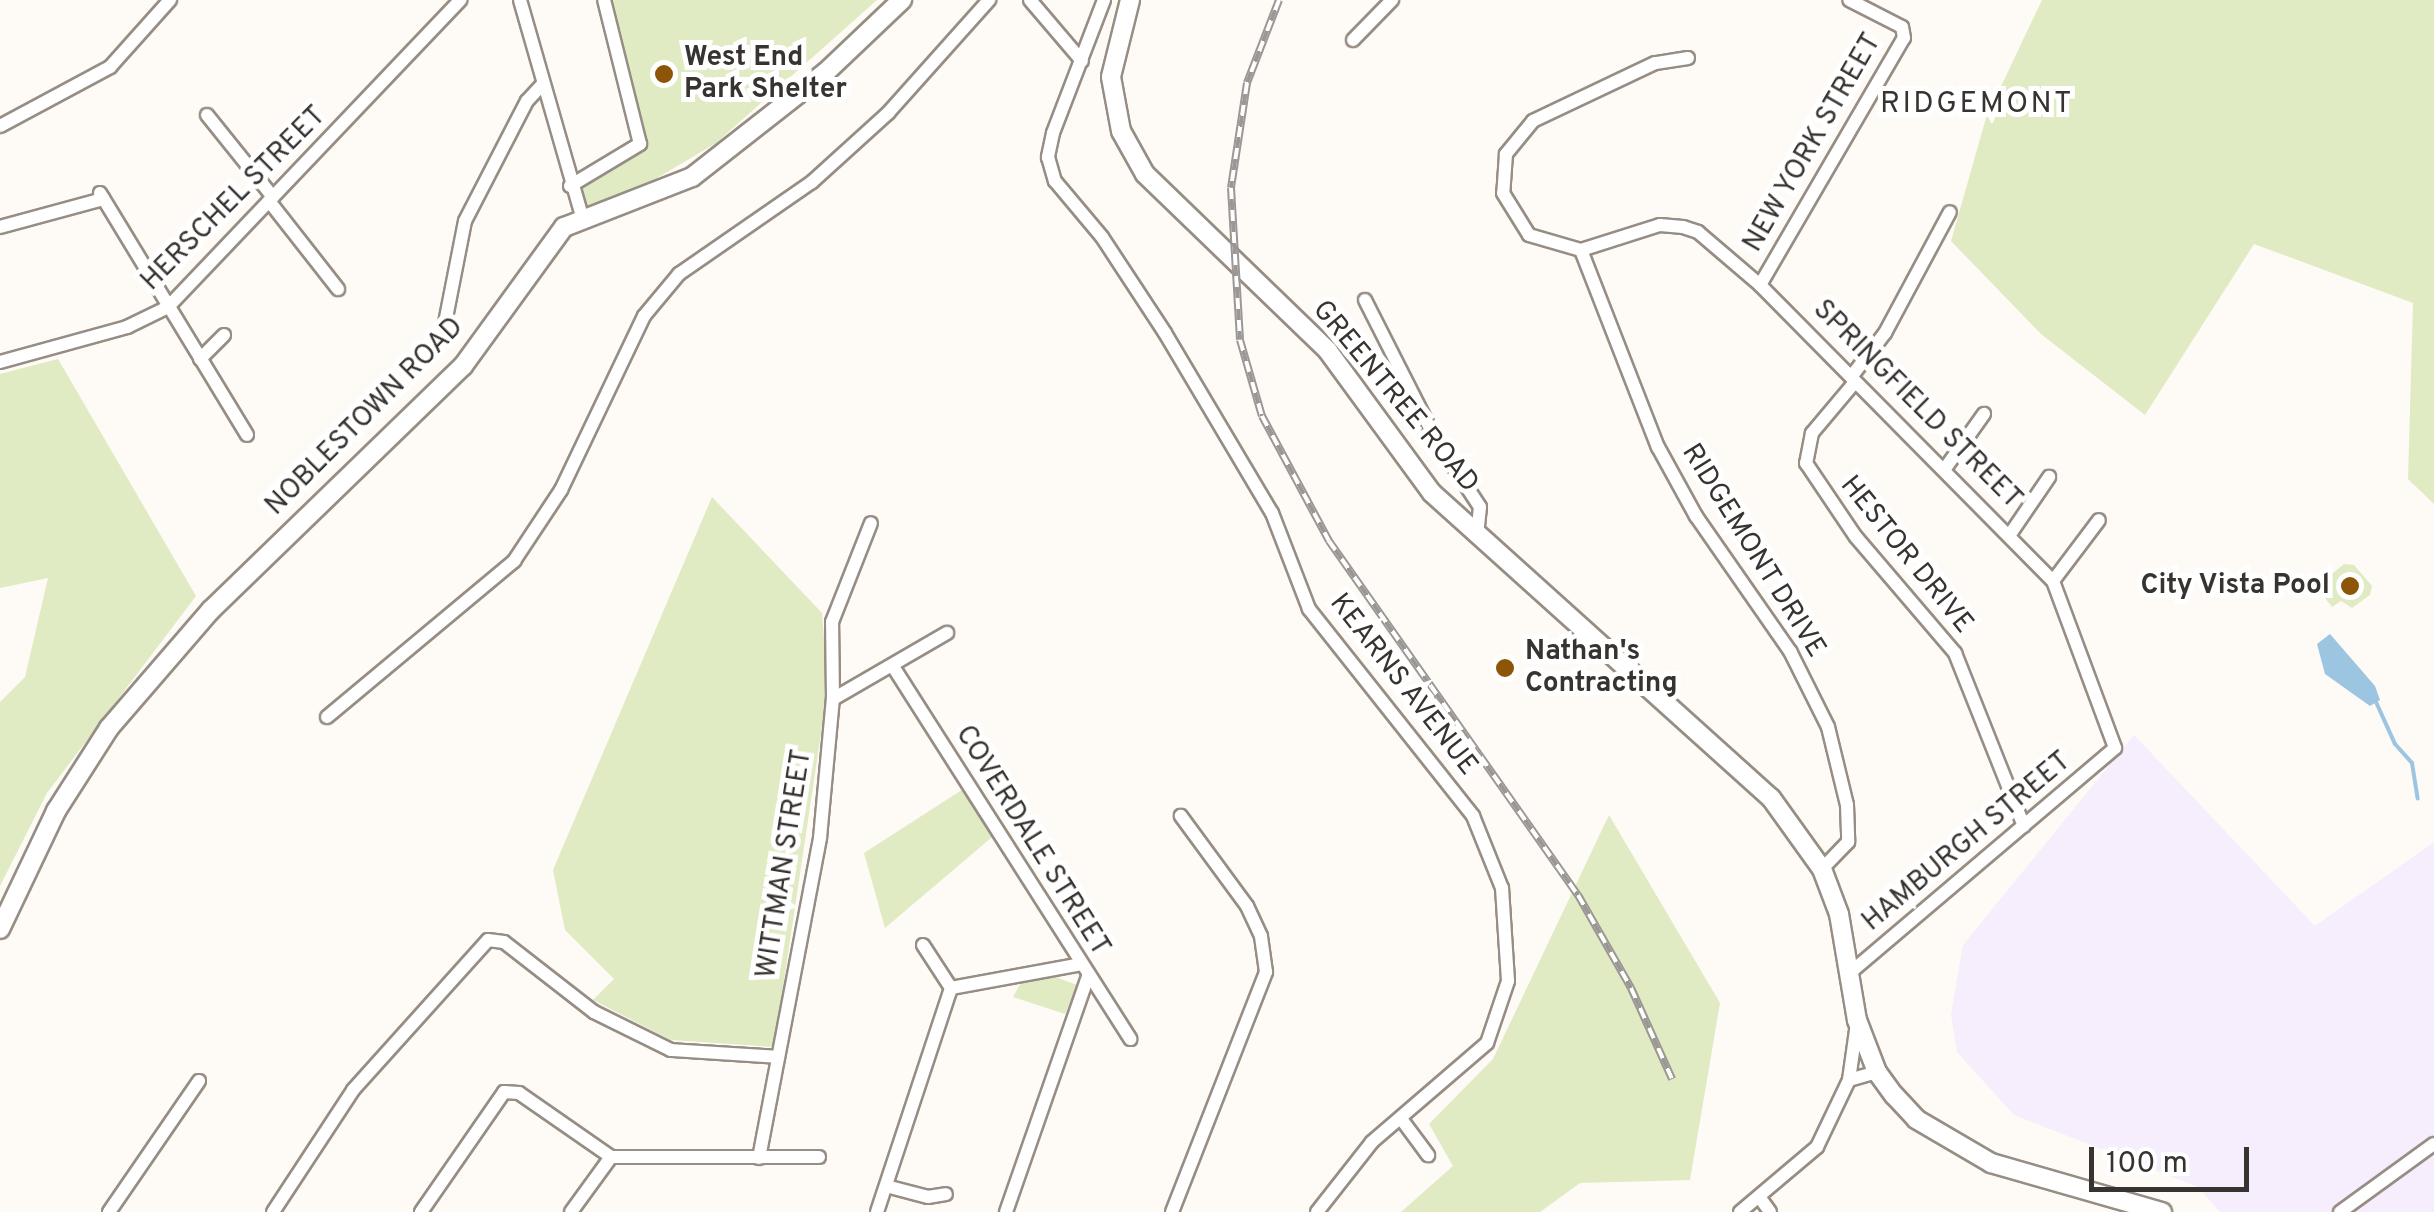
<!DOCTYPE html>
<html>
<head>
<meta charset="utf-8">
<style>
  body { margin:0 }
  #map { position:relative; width:2434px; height:1212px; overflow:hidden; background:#fefaf6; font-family:Overpass,sans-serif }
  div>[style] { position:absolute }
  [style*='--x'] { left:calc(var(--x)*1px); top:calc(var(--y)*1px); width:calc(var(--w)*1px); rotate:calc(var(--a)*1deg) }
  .commercial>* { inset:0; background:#f6edfd }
  .green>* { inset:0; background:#e0ebc4 }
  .water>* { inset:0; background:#9bc5e1 }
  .stream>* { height:4px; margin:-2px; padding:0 2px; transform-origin:2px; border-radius:2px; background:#9bc5e1 }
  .roads { filter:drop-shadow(2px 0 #968d84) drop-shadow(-2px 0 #968d84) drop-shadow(0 2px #968d84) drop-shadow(0 -2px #968d84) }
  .street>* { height:12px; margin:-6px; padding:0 6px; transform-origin:6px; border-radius:6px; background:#fff }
  .secondary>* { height:18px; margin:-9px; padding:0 9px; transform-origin:9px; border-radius:9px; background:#fff }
  .rail>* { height:8px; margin-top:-4px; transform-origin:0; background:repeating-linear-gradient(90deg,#fff 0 11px,#9b9794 0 22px); box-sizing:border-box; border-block:2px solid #9b9794 }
  .dots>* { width:28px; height:28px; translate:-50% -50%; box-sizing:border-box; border:5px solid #fff; border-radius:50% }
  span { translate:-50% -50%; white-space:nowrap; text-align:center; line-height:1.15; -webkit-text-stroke:10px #fff; paint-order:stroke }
  .poi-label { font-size:28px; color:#373330; font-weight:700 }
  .left { translate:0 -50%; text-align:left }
  .right { translate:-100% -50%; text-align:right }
  .street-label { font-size:28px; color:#373330 }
  .neighbourhood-label { font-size:30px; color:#373330; letter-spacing:2.5px }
  .scale { position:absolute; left:2089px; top:1147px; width:160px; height:45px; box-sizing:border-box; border:5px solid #373330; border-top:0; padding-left:12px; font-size:30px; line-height:35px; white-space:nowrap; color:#373330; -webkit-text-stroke:8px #fff; paint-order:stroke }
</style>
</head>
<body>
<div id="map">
  <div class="commercial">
    <div style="clip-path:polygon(2134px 735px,2315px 926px,2434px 842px,2434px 1212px,2220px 1212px,2198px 1187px,2014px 1115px,1957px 1052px,1951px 1014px,1963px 945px)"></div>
  </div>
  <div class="green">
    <div style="clip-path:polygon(611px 0,877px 0,716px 143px,652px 181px,586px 207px,579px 187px,648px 147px)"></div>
    <div style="clip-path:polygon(2042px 0,2434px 0,2434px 504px,2408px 479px,2413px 303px,2254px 244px,2145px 415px,2041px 334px,1951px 241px,1986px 118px)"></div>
    <div style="clip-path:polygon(58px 359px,196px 596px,47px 793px,0 886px,0 702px,25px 677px,48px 578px,0 588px,0 374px)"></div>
    <div style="clip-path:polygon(712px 497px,822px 613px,828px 687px,774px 1047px,671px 1040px,593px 1000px,614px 979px,565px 930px,553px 870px)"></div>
    <div style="clip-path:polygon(2344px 564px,2354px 565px,2372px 586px,2370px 595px,2352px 608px,2341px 601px,2332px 607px,2325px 598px,2332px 591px,2326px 579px)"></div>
    <div style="clip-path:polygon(968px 786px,998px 832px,885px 928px,864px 853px)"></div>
    <div style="clip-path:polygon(1609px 815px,1720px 1003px,1690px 1180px,1580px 1183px,1540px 1212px,1401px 1212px,1453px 1166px,1429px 1124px,1493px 1059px)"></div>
    <div style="clip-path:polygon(1053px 976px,1077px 985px,1065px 1014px,1013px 997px,1023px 979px)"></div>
  </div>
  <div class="water">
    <div style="clip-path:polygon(2330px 634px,2375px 686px,2380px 700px,2370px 706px,2325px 674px,2317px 644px)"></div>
  </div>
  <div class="stream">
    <div style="--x:2376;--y:702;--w:46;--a:65.7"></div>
    <div style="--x:2395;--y:744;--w:25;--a:48"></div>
    <div style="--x:2412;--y:763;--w:36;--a:81"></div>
  </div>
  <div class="roads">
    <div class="street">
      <div style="--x:520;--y:0;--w:225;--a:74"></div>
      <div style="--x:1030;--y:0;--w:80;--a:49.6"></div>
      <div style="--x:1104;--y:0;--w:142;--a:111"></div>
      <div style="--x:1053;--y:133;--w:25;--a:102"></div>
      <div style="--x:1048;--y:157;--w:25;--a:74"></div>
      <div style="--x:1055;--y:181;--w:73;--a:50"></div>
      <div style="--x:1102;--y:237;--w:115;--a:56.7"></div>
      <div style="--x:1165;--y:333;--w:209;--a:59.3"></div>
      <div style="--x:1272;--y:513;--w:103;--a:68.9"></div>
      <div style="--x:1309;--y:609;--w:264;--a:51.6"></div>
      <div style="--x:1473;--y:816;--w:78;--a:68.1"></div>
      <div style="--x:1502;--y:888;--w:93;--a:86.3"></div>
      <div style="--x:1508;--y:981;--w:65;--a:108.7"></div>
      <div style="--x:1487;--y:1043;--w:152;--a:139.3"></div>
      <div style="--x:1372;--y:1142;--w:89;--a:128.2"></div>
      <div style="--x:1353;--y:40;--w:56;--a:-45.7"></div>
      <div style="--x:1688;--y:58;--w:33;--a:171"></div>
      <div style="--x:1655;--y:63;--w:135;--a:154.6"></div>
      <div style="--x:1533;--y:121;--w:43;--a:129.3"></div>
      <div style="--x:1506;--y:154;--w:39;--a:94"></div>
      <div style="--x:1503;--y:193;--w:49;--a:58.2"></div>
      <div style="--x:1529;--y:235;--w:54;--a:16.1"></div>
      <div style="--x:1581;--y:250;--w:212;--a:68.7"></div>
      <div style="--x:1658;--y:447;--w:79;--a:61.2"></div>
      <div style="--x:1696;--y:516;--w:165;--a:55.2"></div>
      <div style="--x:1790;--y:651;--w:85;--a:63.4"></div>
      <div style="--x:1828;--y:727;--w:80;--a:76.3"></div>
      <div style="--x:1847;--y:805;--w:37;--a:88"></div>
      <div style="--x:1848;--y:842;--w:37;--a:134"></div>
      <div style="--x:207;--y:115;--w:105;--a:51.2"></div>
      <div style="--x:0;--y:126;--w:125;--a:-28.2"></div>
      <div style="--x:110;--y:67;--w:90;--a:-48.2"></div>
      <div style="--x:570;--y:186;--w:82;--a:-31"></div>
      <div style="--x:640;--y:144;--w:148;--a:-104"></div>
      <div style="--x:100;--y:193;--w:283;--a:58.7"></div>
      <div style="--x:269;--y:201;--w:112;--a:51.9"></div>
      <div style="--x:0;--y:227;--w:107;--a:-15.2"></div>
      <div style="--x:1581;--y:250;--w:83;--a:-17.6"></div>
      <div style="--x:1660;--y:225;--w:23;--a:5"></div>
      <div style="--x:1683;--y:227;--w:16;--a:18"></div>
      <div style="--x:1698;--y:232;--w:82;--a:40.5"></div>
      <div style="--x:1760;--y:285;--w:416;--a:45.3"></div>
      <div style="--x:2053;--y:581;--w:178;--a:69.6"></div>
      <div style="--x:2115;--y:748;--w:348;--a:139.7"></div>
      <div style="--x:1760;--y:285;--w:286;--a:-59.8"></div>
      <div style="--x:1904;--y:38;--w:11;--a:-100"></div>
      <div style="--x:1902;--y:27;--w:59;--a:-153"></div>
      <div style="--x:1365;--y:300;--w:157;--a:63.1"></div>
      <div style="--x:1436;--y:440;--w:80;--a:56.7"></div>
      <div style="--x:1480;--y:507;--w:28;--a:96"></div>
      <div style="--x:444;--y:328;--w:109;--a:-78.9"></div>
      <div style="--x:465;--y:221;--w:135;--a:-62.7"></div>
      <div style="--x:527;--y:101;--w:23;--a:-47"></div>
      <div style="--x:200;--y:359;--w:34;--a:-45"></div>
      <div style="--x:0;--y:362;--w:132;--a:-15.4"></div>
      <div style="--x:127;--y:327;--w:46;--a:-26"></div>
      <div style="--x:168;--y:307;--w:424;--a:-46.4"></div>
      <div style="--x:1851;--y:377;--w:56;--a:-52.3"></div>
      <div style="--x:1885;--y:333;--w:137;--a:-61.8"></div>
      <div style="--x:1855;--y:382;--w:67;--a:130.1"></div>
      <div style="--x:1812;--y:433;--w:31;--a:101"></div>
      <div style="--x:1806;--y:463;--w:89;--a:56"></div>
      <div style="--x:1856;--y:537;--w:153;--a:49.5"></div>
      <div style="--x:1955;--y:653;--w:186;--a:68.3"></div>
      <div style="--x:1944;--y:470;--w:69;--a:-54.5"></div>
      <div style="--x:2011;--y:533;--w:68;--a:-55.8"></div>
      <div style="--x:2053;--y:581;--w:76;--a:-53"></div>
      <div style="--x:894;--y:668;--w:440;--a:57.5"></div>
      <div style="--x:833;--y:699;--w:132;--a:-30.1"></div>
      <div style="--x:327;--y:717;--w:244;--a:-39.8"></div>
      <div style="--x:514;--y:561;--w:85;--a:-56.5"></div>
      <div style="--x:561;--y:490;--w:193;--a:-64.5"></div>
      <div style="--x:644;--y:316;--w:55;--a:-50.2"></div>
      <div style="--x:679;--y:274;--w:162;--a:-34.7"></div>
      <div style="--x:812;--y:182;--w:103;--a:-42.2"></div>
      <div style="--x:888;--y:113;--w:152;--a:-48.2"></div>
      <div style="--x:923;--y:945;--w:51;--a:56.9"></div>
      <div style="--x:951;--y:988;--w:133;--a:-10.4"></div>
      <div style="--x:1849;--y:1080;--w:58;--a:-82"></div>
      <div style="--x:1402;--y:1120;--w:44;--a:53.4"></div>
      <div style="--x:759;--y:1158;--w:326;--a:-79.2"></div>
      <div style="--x:820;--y:838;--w:140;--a:-84.7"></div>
      <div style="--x:833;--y:699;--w:77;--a:-90.7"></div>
      <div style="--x:832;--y:622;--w:106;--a:-68.5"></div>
      <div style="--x:886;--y:1186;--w:43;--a:14.7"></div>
      <div style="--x:928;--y:1197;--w:18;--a:-9"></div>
      <div style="--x:1760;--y:1198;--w:17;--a:54"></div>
      <div style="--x:109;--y:1212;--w:159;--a:-55.5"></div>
      <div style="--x:273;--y:1212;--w:146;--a:-56.7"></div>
      <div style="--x:353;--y:1090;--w:202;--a:-48"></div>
      <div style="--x:488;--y:940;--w:16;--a:7"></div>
      <div style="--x:504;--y:942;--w:114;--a:37.9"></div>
      <div style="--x:594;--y:1012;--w:86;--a:26.3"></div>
      <div style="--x:671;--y:1050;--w:107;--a:3.7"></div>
      <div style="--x:421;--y:1212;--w:146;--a:-55.3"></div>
      <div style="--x:504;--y:1092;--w:15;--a:4"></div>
      <div style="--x:519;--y:1093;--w:112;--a:34.8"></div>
      <div style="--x:611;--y:1157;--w:208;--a:0"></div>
      <div style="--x:571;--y:1212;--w:68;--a:-54"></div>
      <div style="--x:877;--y:1212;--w:236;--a:-71.7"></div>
      <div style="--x:1006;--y:1212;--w:250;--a:-70.8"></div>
      <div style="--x:1172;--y:1212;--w:258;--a:-68.6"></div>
      <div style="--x:1266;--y:972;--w:36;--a:-98"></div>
      <div style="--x:1261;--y:936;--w:33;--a:-115"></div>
      <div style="--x:1247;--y:906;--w:112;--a:-126.3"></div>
      <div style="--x:1740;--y:1212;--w:101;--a:-40.2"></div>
      <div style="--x:1817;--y:1147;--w:74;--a:-64.5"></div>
      <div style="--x:1849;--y:1080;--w:29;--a:-16"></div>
      <div style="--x:2340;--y:1212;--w:116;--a:-35.9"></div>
    </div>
    <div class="secondary">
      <div style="--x:1130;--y:0;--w:79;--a:103.9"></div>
      <div style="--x:1111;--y:77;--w:55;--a:79.5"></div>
      <div style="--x:1121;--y:131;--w:49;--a:60.8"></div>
      <div style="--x:1145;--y:174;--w:255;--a:44"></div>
      <div style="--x:1328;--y:351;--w:176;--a:53.8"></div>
      <div style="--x:1432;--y:493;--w:456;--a:42"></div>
      <div style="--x:1771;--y:798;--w:87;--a:54.3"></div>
      <div style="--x:1822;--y:869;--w:48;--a:69.3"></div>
      <div style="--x:1839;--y:914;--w:108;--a:80.4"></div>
      <div style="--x:1857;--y:1020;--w:56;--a:69"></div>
      <div style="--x:1877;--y:1072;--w:29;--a:54"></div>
      <div style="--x:1894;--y:1095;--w:33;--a:47"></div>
      <div style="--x:1916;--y:1119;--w:87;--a:30.4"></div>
      <div style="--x:1991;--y:1163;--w:178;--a:16"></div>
      <div style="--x:0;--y:929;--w:131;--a:-64.6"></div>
      <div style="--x:56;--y:811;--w:98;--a:-57.4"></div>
      <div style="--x:109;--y:728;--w:156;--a:-49.2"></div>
      <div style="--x:211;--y:610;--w:351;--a:-44.1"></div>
      <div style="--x:463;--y:366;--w:172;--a:-54"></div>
      <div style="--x:564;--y:227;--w:137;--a:-21.3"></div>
      <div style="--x:692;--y:177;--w:170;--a:-38.1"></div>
      <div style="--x:826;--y:72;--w:105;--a:-43.5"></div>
    </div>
  </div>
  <div class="rail">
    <div style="--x:1279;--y:0;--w:89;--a:111.1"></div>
    <div style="--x:1247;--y:83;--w:106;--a:98.7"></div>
    <div style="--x:1231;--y:188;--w:152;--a:86.6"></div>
    <div style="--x:1240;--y:340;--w:79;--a:73.9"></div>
    <div style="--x:1262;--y:416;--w:142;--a:61.8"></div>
    <div style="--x:1329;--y:541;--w:433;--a:54.9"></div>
    <div style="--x:1578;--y:895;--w:107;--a:60.3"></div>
    <div style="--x:1631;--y:988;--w:100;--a:65.7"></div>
  </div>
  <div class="dots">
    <div style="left:664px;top:74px;background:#8c5507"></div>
    <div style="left:2350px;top:586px;background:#8c5507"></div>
    <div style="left:1505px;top:668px;background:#8c5507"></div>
  </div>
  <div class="poi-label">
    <span class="left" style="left:684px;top:74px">West End<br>Park Shelter</span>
    <span class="right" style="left:2330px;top:586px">City Vista Pool</span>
    <span class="left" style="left:1525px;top:668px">Nathan's<br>Contracting</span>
  </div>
  <div class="street-label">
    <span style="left:1813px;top:143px;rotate:-60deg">NEW YORK STREET</span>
    <span style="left:234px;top:199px;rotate:-45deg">HERSCHEL STREET</span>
    <span style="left:1395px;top:397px;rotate:50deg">GREENTREE ROAD</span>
    <span style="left:1917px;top:405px;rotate:45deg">SPRINGFIELD STREET</span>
    <span style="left:365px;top:417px;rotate:-45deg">NOBLESTOWN ROAD</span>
    <span style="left:1753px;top:551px;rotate:58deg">RIDGEMONT DRIVE</span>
    <span style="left:1906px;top:555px;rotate:51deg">HESTOR DRIVE</span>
    <span style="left:1403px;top:685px;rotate:52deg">KEARNS AVENUE</span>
    <span style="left:1032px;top:841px;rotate:58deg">COVERDALE STREET</span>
    <span style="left:1967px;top:842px;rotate:-40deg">HAMBURGH STREET</span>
    <span style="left:785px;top:864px;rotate:-81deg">WITTMAN STREET</span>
  </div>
  <div class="neighbourhood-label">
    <span style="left:1977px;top:105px">RIDGEMONT</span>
  </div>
  <div class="scale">100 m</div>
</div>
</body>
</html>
